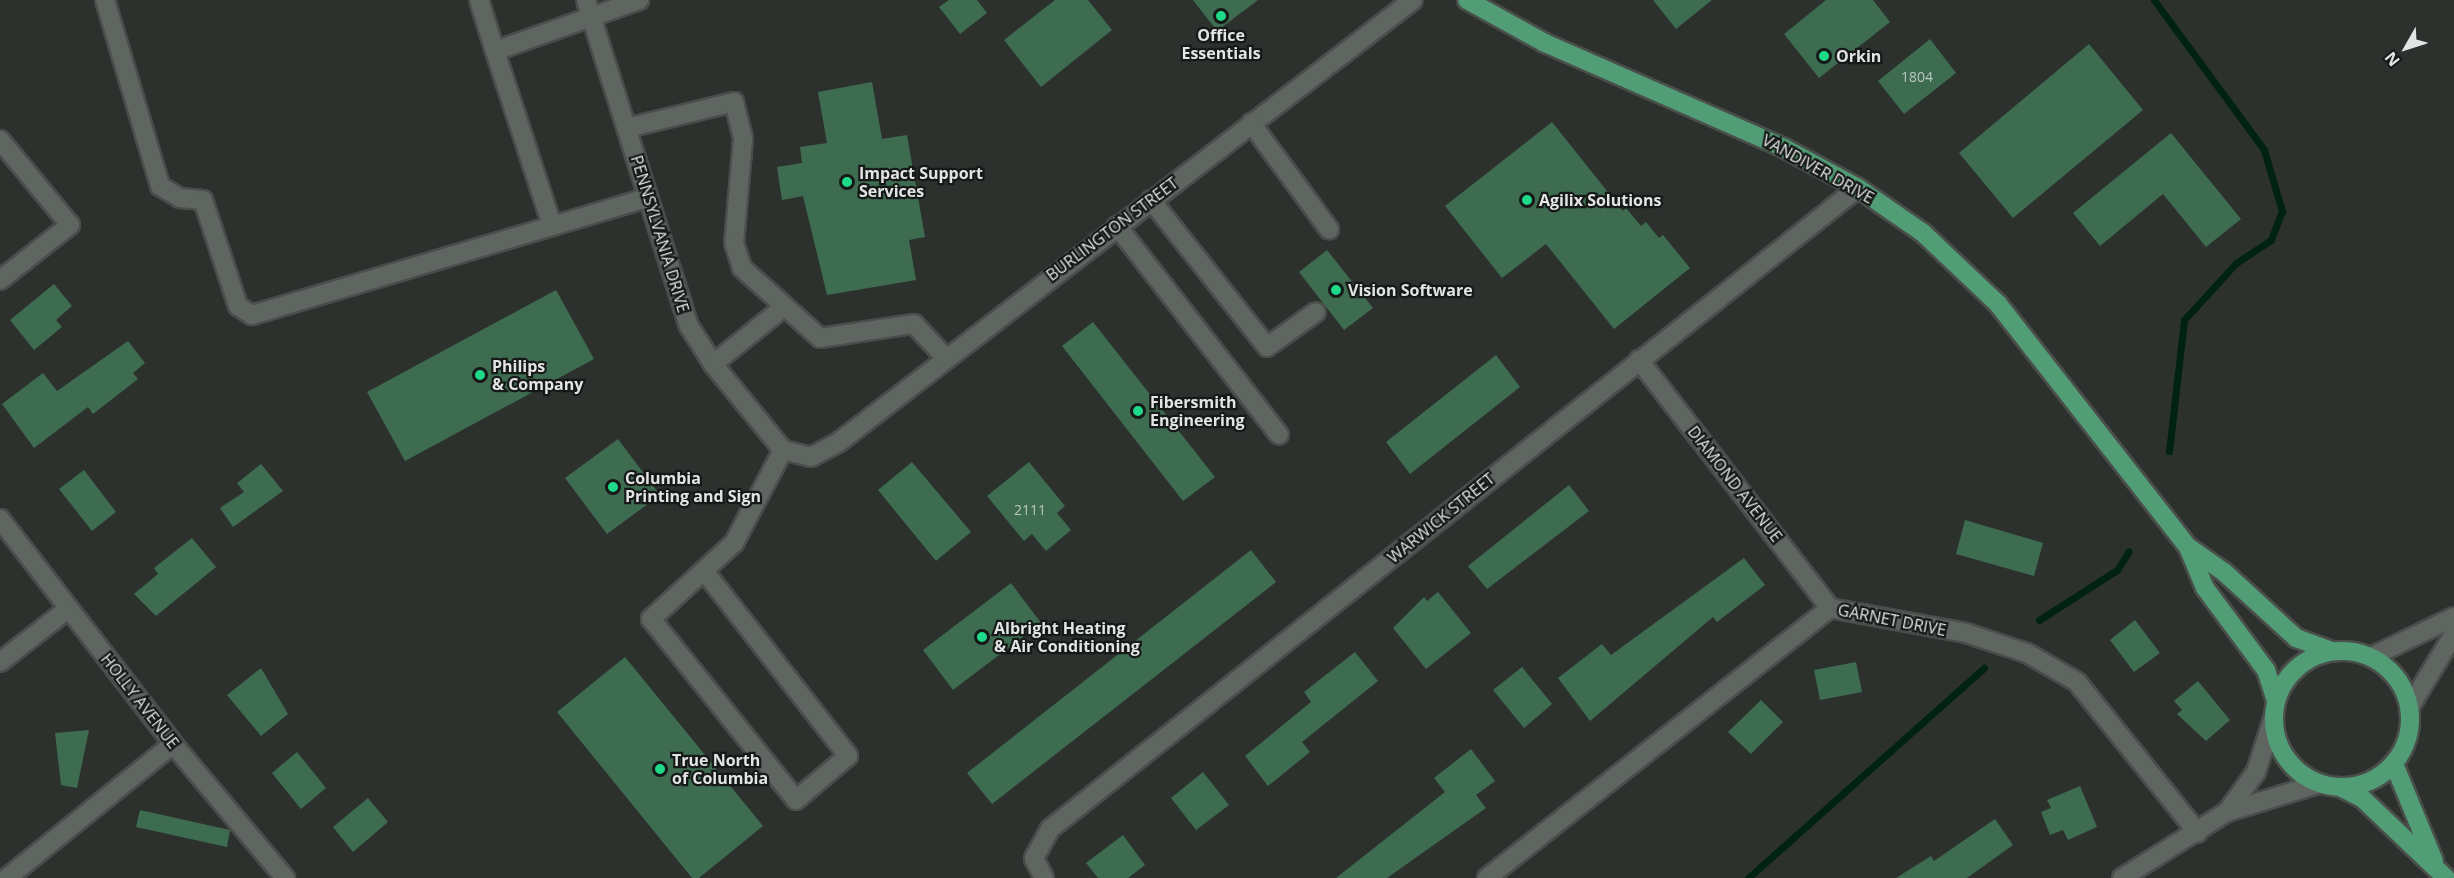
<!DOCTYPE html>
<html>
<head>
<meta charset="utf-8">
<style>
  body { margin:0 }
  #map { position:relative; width:2454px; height:878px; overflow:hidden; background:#2c312e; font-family:"Open Sans",sans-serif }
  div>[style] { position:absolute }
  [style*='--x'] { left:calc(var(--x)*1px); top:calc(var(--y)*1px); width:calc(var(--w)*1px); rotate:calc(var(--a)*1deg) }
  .stream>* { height:7px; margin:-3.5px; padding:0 3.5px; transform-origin:3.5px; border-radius:3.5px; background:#002311 }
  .building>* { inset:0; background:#3e6c51 }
  .roads { filter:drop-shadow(2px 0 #4a4e4b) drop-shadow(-2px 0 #4a4e4b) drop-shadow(0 2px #4a4e4b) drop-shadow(0 -2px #4a4e4b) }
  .minor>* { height:18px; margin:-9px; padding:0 9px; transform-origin:9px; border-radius:9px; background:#5f6661 }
  .major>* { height:18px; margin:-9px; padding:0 9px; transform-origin:9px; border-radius:9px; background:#519d75 }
  .major>.ring { margin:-9px; padding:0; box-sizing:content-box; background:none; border:18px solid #519d75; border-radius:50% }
  .dots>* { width:16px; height:16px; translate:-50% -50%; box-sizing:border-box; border:3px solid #161917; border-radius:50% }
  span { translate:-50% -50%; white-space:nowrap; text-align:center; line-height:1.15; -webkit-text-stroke:4.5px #161917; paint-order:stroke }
  .number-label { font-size:14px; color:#b9c7be }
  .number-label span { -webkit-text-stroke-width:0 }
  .poi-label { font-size:16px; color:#e2e5e3; font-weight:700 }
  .left { translate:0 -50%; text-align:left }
  .street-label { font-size:16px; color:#e2e5e3 }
  .north { position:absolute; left:2376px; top:18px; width:60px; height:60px; -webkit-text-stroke:4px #161917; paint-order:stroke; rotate:231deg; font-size:16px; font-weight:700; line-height:24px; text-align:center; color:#e2e5e3 }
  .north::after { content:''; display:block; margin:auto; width:21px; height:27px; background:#e2e5e3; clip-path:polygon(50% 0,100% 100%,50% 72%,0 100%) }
</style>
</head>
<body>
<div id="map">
  <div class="stream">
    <div style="--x:2154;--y:0;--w:186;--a:53.7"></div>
    <div style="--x:2264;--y:150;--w:64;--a:73.6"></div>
    <div style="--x:2282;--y:211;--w:31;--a:111"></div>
    <div style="--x:2271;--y:240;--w:42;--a:146.7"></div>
    <div style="--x:2236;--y:263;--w:77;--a:132.4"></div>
    <div style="--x:2184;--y:320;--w:132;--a:96.5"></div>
    <div style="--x:2039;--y:620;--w:93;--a:-32.7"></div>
    <div style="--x:2117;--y:570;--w:22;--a:-58"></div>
    <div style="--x:1748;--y:878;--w:316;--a:-41.7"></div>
  </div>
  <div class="building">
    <div style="clip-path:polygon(949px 0,977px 0,987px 13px,960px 34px,939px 7px)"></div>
    <div style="clip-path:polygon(1055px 0,1088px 0,1112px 30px,1041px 87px,1004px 40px)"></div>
    <div style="clip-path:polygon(1193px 0,1258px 0,1217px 31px)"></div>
    <div style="clip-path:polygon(1653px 0,1712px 0,1676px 29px)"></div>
    <div style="clip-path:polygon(1826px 0,1873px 0,1890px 22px,1819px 78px,1784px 34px)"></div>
    <div style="clip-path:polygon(1930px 39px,1956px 73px,1904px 114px,1878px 81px)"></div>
    <div style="clip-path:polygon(2089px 44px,2143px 110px,2013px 218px,1959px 153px)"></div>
    <div style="clip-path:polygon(872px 82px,882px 139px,907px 135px,925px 237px,909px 240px,916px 280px,827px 295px,803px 196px,782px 200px,777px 167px,802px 163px,800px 147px,827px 143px,818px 92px)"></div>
    <div style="clip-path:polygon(1552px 122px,1623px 211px,1626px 208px,1641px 226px,1646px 222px,1659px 238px,1663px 235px,1690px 268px,1614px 329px,1546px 244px,1502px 278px,1445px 206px)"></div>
    <div style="clip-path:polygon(2171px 133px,2241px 219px,2206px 247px,2163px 194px,2100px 246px,2073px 213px)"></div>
    <div style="clip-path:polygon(1327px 250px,1373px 308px,1344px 330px,1299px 272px)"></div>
    <div style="clip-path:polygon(54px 284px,72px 306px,56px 320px,62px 327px,34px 350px,10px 320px)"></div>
    <div style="clip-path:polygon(556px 290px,594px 359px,405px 461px,367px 392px)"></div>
    <div style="clip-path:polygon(1093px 322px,1215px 477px,1183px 501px,1062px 346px)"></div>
    <div style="clip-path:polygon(128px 341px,145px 363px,133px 373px,138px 379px,93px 414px,88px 407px,34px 448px,2px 404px,43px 373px,57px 391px)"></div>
    <div style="clip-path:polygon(1496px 355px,1520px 387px,1410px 474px,1386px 442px)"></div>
    <div style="clip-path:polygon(618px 439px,660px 495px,607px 534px,565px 478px)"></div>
    <div style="clip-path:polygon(912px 462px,971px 532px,936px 561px,878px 490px)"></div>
    <div style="clip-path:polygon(1029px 462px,1065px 506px,1057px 513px,1071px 530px,1046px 551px,1032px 534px,1024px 541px,987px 496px)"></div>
    <div style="clip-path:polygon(261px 464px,283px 491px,233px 527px,220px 508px,244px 492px,237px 483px)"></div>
    <div style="clip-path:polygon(84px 470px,116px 512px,92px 531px,59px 489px)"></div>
    <div style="clip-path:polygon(1569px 485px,1589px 511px,1487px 589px,1468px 566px)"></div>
    <div style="clip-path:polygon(1965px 520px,2043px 543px,2034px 576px,1956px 554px)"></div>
    <div style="clip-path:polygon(192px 538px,216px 567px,156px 616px,134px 594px,158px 574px,154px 568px)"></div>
    <div style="clip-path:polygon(1251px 550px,1276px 582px,992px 804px,967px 773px)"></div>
    <div style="clip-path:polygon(1744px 558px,1765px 585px,1717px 622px,1713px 617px,1590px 721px,1558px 678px,1602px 644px,1611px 655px)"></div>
    <div style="clip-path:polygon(1011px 583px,1041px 623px,953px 690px,923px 650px)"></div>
    <div style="clip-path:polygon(1438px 592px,1471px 633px,1426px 669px,1393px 628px,1424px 597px,1427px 601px)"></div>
    <div style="clip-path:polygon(2135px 620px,2160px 653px,2134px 672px,2110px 640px)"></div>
    <div style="clip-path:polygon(1355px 652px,1378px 681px,1302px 742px,1310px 752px,1268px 786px,1245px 756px,1311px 702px,1304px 692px)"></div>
    <div style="clip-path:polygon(625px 657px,763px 826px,699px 878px,692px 878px,557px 712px)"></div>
    <div style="clip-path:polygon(1856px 662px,1862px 692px,1820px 700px,1814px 670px)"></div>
    <div style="clip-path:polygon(1522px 667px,1552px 704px,1524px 728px,1493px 690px)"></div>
    <div style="clip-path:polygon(261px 668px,288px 714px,261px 736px,227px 695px)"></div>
    <div style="clip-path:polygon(2198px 681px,2230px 720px,2206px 741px,2177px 714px,2182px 710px,2174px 701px)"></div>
    <div style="clip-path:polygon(1761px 700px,1783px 722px,1751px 754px,1728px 732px)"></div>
    <div style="clip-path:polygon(89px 730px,77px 788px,61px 785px,55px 733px)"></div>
    <div style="clip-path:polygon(1471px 749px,1495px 781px,1476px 795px,1486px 808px,1387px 878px,1336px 878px,1445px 792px,1434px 778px)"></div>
    <div style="clip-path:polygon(297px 752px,326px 788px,301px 809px,272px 773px)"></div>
    <div style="clip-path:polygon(1203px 772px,1229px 805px,1196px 830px,1171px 798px)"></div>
    <div style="clip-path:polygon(2080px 786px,2097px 827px,2068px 840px,2063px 830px,2050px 835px,2041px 812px,2051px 808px,2047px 800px)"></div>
    <div style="clip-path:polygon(368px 798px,388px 822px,353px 852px,333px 827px)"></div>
    <div style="clip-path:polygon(140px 810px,230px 830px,227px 847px,136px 827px)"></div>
    <div style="clip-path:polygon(1995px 819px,2013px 845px,1967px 878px,1896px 878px,1931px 856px,1934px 861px)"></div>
    <div style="clip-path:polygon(1123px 835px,1145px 865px,1128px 878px,1098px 878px,1086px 863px)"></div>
  </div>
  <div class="roads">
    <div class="minor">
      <div style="--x:105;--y:0;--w:194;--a:73.5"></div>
      <div style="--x:160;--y:186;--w:23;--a:31"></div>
      <div style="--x:180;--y:198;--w:23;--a:5"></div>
      <div style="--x:203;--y:200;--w:112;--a:71.7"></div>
      <div style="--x:238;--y:306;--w:17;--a:33"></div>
      <div style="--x:252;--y:315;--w:413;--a:-16.5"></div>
      <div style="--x:479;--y:0;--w:53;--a:72.6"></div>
      <div style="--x:495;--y:51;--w:153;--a:-19.5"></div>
      <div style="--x:586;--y:0;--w:342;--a:72.5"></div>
      <div style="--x:689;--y:326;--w:45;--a:57.7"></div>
      <div style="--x:713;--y:364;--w:111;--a:50.9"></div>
      <div style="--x:783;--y:450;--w:29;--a:14"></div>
      <div style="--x:811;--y:457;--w:32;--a:-28"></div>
      <div style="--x:839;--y:442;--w:724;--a:-37.6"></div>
      <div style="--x:495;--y:51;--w:183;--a:71.9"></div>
      <div style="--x:1251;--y:123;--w:132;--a:53.7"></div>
      <div style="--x:627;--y:128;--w:110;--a:-13.7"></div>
      <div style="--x:734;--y:102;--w:38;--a:76"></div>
      <div style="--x:743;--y:139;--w:104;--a:94.9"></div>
      <div style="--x:734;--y:243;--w:26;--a:72"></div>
      <div style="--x:742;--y:268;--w:105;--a:41.9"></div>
      <div style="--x:820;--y:338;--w:95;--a:-8.5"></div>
      <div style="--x:914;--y:324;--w:45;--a:46.8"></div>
      <div style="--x:0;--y:140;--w:110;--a:50.5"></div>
      <div style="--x:70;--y:225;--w:89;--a:141.8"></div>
      <div style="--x:1151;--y:200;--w:187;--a:51.7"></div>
      <div style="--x:1267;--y:347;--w:60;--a:-35.5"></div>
      <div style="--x:1117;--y:226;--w:264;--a:52.2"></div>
      <div style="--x:1639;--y:360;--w:313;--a:52.4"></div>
      <div style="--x:713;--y:364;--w:91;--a:-38.8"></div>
      <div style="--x:0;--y:519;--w:284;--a:52.4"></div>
      <div style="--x:173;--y:744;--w:175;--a:50.1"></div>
      <div style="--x:705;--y:572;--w:233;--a:52.1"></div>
      <div style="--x:848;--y:756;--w:68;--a:139.8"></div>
      <div style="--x:796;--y:800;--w:232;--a:-128.7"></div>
      <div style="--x:651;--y:619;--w:113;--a:-42.5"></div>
      <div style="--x:734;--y:543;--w:105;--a:-62.2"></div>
      <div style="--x:2371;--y:657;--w:92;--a:-25.7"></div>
      <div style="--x:0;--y:662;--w:86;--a:-37.9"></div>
      <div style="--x:2409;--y:708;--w:87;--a:-58.7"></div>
      <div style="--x:2227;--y:812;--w:49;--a:-54.1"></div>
      <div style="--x:2256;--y:772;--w:56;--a:-72.2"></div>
      <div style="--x:7;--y:878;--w:213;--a:-38.9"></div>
      <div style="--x:1044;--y:878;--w:22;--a:-117"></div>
      <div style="--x:1034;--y:858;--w:33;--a:-61"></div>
      <div style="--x:1050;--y:829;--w:1031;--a:-38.43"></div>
      <div style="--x:1487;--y:878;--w:437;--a:-38.2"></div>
      <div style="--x:1830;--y:608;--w:138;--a:10.4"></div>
      <div style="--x:1966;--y:633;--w:64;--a:18.2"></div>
      <div style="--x:2027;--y:653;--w:58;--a:30.1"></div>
      <div style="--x:2077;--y:682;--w:193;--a:51.3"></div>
      <div style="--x:2122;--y:878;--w:124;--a:-32.2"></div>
      <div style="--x:2227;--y:812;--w:95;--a:-17.1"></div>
    </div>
    <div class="major">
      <div style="--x:1467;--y:0;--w:89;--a:28.9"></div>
      <div style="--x:1545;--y:43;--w:261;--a:23.7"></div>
      <div style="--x:1784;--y:148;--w:84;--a:28.4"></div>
      <div style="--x:1858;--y:188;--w:79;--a:34.7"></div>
      <div style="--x:1923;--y:233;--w:103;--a:43.4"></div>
      <div style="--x:1998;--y:304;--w:308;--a:52"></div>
      <div style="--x:2188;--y:547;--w:44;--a:67.5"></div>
      <div style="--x:2205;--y:588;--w:102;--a:53.4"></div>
      <div style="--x:2266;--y:670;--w:32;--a:72"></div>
      <div style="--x:2188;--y:547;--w:44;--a:34.8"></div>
      <div style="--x:2224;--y:572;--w:98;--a:42.5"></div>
      <div style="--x:2296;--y:638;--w:38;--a:20"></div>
      <div class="ring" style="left:2274px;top:651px;width:118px;height:118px"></div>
      <div style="--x:2394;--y:764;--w:105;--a:67.6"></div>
      <div style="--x:2342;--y:788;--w:22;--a:27"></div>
      <div style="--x:2362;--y:798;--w:116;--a:43.6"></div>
    </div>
  </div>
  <div class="dots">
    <div style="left:1221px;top:16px;background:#1dd988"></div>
    <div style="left:1824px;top:56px;background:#1dd988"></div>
    <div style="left:847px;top:182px;background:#1dd988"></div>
    <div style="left:1527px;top:200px;background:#1dd988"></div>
    <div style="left:1336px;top:290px;background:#1dd988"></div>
    <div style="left:480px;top:375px;background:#1dd988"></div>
    <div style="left:1138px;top:411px;background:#1dd988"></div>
    <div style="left:613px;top:487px;background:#1dd988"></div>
    <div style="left:982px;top:637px;background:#1dd988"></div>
    <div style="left:660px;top:769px;background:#1dd988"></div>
  </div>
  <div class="number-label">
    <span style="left:1917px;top:77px">1804</span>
    <span style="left:1030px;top:510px">2111</span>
  </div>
  <div class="poi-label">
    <span style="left:1221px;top:44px">Office<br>Essentials</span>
    <span class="left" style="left:1836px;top:56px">Orkin</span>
    <span class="left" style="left:859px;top:182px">Impact Support<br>Services</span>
    <span class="left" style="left:1539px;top:200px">Agilix Solutions</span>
    <span class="left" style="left:1348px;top:290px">Vision Software</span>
    <span class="left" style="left:492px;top:375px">Philips<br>&amp; Company</span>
    <span class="left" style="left:1150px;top:411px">Fibersmith<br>Engineering</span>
    <span class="left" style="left:625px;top:487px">Columbia<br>Printing and Sign</span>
    <span class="left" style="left:994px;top:637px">Albright Heating<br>&amp; Air Conditioning</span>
    <span class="left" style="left:672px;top:769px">True North<br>of Columbia</span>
  </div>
  <div class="street-label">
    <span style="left:1818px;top:169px;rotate:29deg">VANDIVER DRIVE</span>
    <span style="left:1112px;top:229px;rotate:-37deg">BURLINGTON STREET</span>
    <span style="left:660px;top:234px;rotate:73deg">PENNSYLVANIA DRIVE</span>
    <span style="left:1735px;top:484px;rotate:52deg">DIAMOND AVENUE</span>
    <span style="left:1441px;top:518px;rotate:-39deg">WARWICK STREET</span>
    <span style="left:1892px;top:620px;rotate:11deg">GARNET DRIVE</span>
    <span style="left:140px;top:701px;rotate:52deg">HOLLY AVENUE</span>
  </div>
  <div class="north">N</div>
</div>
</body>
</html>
